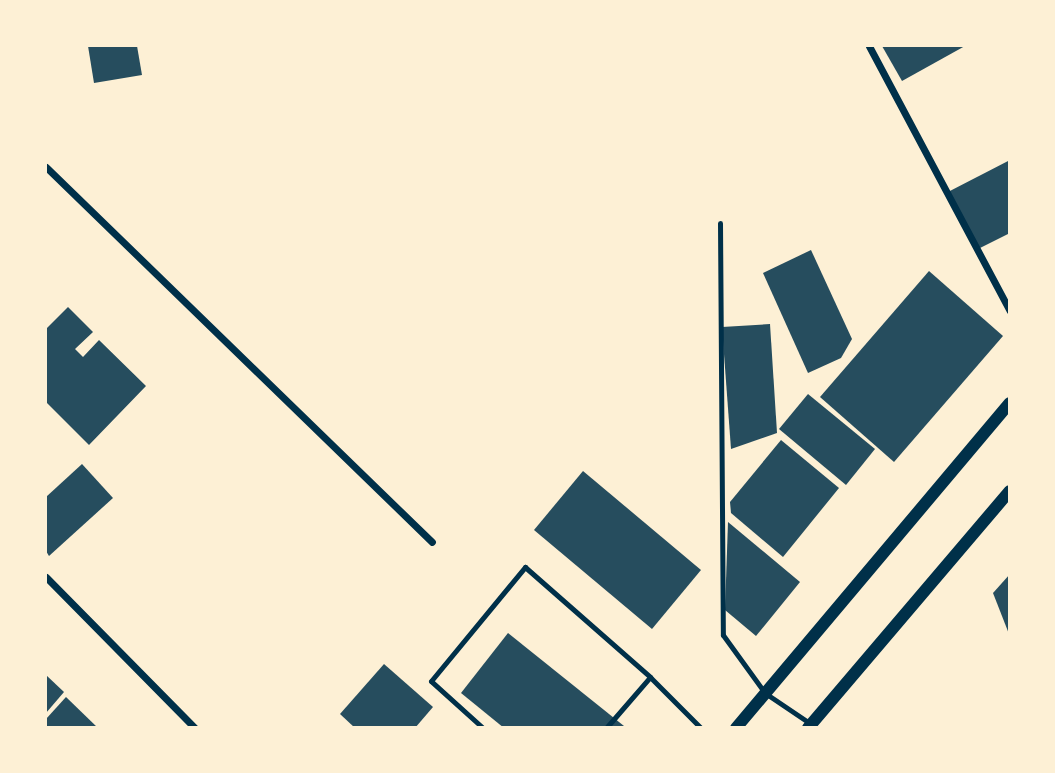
<!DOCTYPE html>
<html>
<head>
<meta charset="utf-8">
<style>
  body { margin:0 }
  #map { position:relative; width:1055px; height:773px; overflow:hidden; background:#fdf0d5; font-family:"Varela Round",sans-serif }
  div>[style] { position:absolute }
  [style*='--x'] { left:calc(var(--x)*1px); top:calc(var(--y)*1px); width:calc(var(--w)*1px); rotate:calc(var(--a)*1deg) }
  .building>* { inset:0; background:#264d5e }
  .service>* { height:5px; margin:-2.5px; padding:0 2.5px; transform-origin:2.5px; border-radius:2.5px; background:#003049 }
  .minor>* { height:7px; margin:-3.5px; padding:0 3.5px; transform-origin:3.5px; border-radius:3.5px; background:#003049 }
  .tertiary>* { height:12px; margin:-6px; padding:0 6px; transform-origin:6px; border-radius:6px; background:#003049 }
  span { translate:-50% -50%; white-space:nowrap; text-align:center; line-height:1.15; -webkit-text-stroke:5px #fdf0d5; paint-order:stroke }
  .frame { position:absolute; inset:0; border:47px solid #fdf0d5; pointer-events:none }
</style>
</head>
<body>
<div id="map">
  <div class="building">
    <div style="clip-path:polygon(88px 46px,137px 46px,142px 75px,94px 83px)"></div>
    <div style="clip-path:polygon(882px 46px,965px 46px,902px 81px)"></div>
    <div style="clip-path:polygon(1010px 160px,1010px 233px,976px 250px,946px 193px)"></div>
    <div style="clip-path:polygon(811px 250px,852px 339px,841px 358px,808px 373px,763px 273px)"></div>
    <div style="clip-path:polygon(929px 271px,1003px 336px,894px 462px,820px 397px)"></div>
    <div style="clip-path:polygon(68px 307px,93px 332px,75px 349px,83px 357px,99px 340px,146px 386px,89px 445px,46px 402px,46px 329px)"></div>
    <div style="clip-path:polygon(770px 324px,777px 433px,731px 449px,722px 327px)"></div>
    <div style="clip-path:polygon(808px 394px,875px 449px,846px 485px,779px 429px)"></div>
    <div style="clip-path:polygon(781px 440px,839px 488px,783px 557px,731px 513px,730px 502px)"></div>
    <div style="clip-path:polygon(82px 464px,113px 498px,49px 556px,46px 551px,46px 497px)"></div>
    <div style="clip-path:polygon(583px 471px,701px 570px,652px 629px,534px 530px)"></div>
    <div style="clip-path:polygon(728px 522px,800px 582px,756px 636px,725px 610px)"></div>
    <div style="clip-path:polygon(1010px 574px,1010px 634px,1009px 634px,993px 593px)"></div>
    <div style="clip-path:polygon(508px 633px,624px 726px,623px 728px,504px 728px,461px 693px)"></div>
    <div style="clip-path:polygon(384px 664px,433px 707px,415px 728px,355px 728px,340px 714px)"></div>
    <div style="clip-path:polygon(46px 675px,64px 692px,46px 713px)"></div>
    <div style="clip-path:polygon(66px 697px,98px 728px,46px 728px,46px 719px)"></div>
  </div>
  <div class="service">
    <div style="--x:720;--y:223;--w:412;--a:89.6"></div>
    <div style="--x:723;--y:635;--w:72;--a:54.1"></div>
    <div style="--x:765;--y:693;--w:55;--a:34"></div>
    <div style="--x:483;--y:728;--w:70;--a:-137.9"></div>
    <div style="--x:431;--y:681;--w:148;--a:-50.5"></div>
    <div style="--x:525;--y:567;--w:167;--a:41.3"></div>
    <div style="--x:650;--y:677;--w:72;--a:45"></div>
    <div style="--x:606;--y:728;--w:67;--a:-49.2"></div>
  </div>
  <div class="minor">
    <div style="--x:869;--y:46;--w:300;--a:62"></div>
    <div style="--x:46;--y:167;--w:538;--a:44.17"></div>
    <div style="--x:46;--y:577;--w:212;--a:45.4"></div>
  </div>
  <div class="tertiary">
    <div style="--x:736;--y:728;--w:425;--a:-49.9"></div>
    <div style="--x:808;--y:728;--w:311;--a:-49.6"></div>
  </div>
  <div class="frame"></div>
</div>
</body>
</html>
